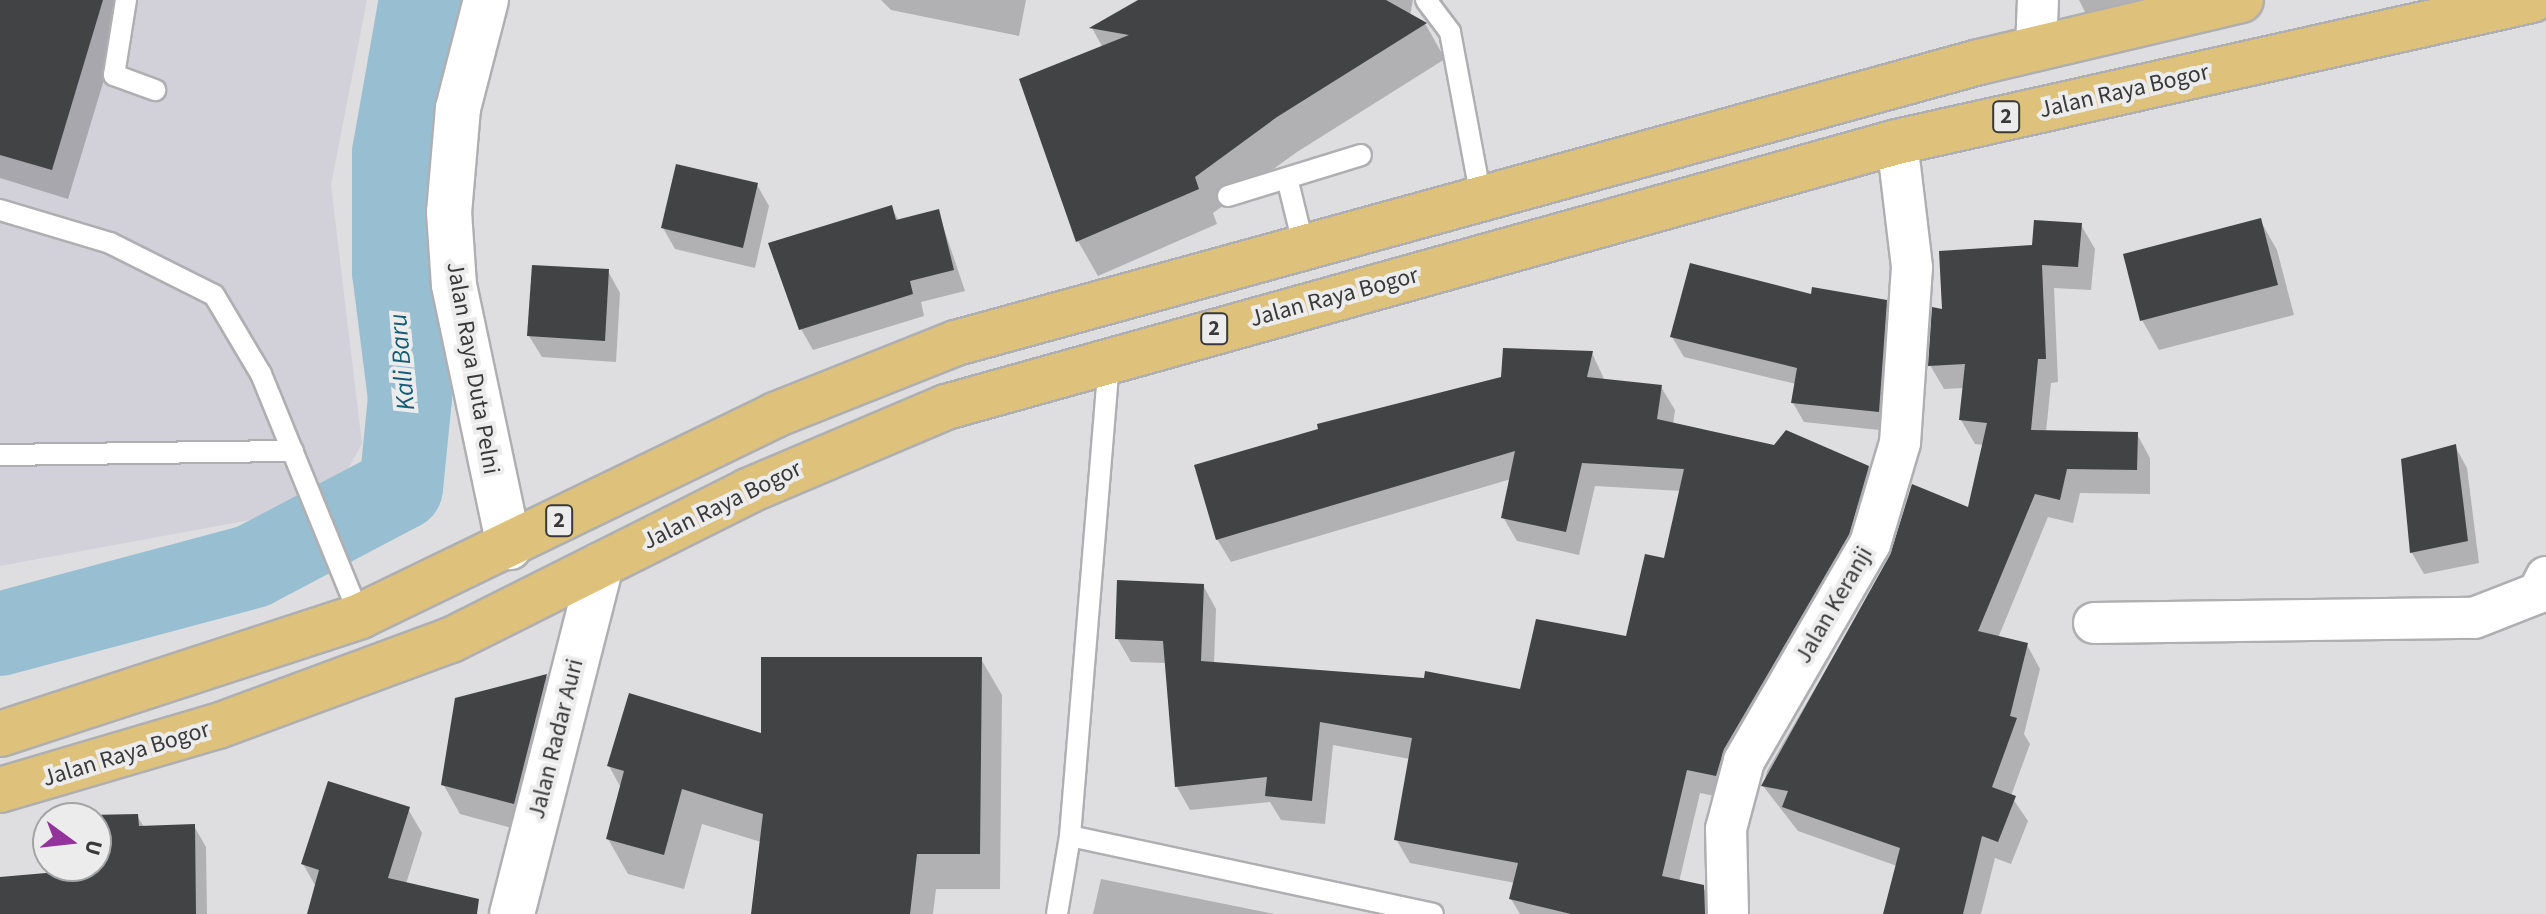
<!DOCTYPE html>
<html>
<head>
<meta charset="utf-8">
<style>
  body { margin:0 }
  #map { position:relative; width:2546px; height:914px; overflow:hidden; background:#dedee0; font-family:"Source Sans 3",sans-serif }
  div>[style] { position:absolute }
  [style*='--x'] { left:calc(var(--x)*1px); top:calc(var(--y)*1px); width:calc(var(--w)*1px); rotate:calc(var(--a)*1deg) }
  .built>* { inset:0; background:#d2d1da }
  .shadow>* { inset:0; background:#0003 }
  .river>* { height:84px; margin:-42px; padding:0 42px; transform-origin:42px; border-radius:42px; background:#98bfd1 }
  .building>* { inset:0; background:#424344 }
  .roads { filter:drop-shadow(2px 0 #afafb1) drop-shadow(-2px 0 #afafb1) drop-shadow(0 2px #afafb1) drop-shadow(0 -2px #afafb1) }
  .service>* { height:20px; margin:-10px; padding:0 10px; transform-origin:10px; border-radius:10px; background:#fff }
  .minor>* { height:40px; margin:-20px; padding:0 20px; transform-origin:20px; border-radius:20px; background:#fff }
  .secondary>* { height:44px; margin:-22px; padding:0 22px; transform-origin:22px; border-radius:22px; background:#fff }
  .trunk>* { height:44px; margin:-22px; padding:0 22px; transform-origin:22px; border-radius:22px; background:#dec27c }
  span { translate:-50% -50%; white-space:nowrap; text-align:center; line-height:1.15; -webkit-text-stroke:8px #ececed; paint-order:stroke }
  .shield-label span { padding:2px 6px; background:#ececed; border:2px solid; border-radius:6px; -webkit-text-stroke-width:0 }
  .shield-label { font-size:22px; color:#39393a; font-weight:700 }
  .street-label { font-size:24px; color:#39393a }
  .water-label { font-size:26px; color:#135c75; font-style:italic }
  .north { position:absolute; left:32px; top:802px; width:80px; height:80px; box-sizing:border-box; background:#ececed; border:2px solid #a4a4a5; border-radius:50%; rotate:105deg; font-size:22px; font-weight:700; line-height:32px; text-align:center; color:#39393a }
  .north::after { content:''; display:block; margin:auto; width:28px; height:36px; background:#93349d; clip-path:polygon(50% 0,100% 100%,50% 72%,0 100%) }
</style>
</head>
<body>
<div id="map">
  <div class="built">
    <div style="clip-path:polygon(0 0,367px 0,331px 185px,362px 444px,343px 478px,272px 516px,0 566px)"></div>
  </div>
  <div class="shadow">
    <div style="clip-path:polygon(0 0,128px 0,68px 199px,0 178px)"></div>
    <div style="clip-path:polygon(881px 0,1026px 0,1019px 36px,891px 10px)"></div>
    <div style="clip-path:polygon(1142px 0,1413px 0,1410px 16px,1426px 25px,1445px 59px,1297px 152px,1213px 213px,1217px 224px,1098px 276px,1078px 241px,1103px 48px,1092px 28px)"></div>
    <div style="clip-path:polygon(2079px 0,2202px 0,2094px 30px)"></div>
    <div style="clip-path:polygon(757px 185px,769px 206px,755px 268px,675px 249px,663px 228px)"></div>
    <div style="clip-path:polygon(891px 207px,899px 221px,938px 211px,965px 291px,921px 302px,924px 316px,813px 350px,801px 329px)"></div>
    <div style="clip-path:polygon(2260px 220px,2277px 250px,2294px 315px,2159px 350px,2142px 320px)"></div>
    <div style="clip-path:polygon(2081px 225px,2095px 249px,2091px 290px,2054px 288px,2058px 382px,2051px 383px,2046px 432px,2137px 434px,2150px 458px,2150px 494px,2080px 493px,2073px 523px,2048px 517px,1998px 638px,2027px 645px,2040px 669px,2024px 734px,2030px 744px,2011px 796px,2028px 821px,2011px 864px,1995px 858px,1981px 914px,1885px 914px,1897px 866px,1798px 831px,1763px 786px,1767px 771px,1892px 556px,1970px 510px,1984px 445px,1975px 444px,1961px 420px,1965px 388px,1944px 389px,1930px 365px,1944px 311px,2034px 247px)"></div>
    <div style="clip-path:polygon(608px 271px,620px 293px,616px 362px,542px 357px,529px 336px)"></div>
    <div style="clip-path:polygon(1813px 296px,1885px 301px,1897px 321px,1889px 431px,1804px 422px,1793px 403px,1796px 384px,1684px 357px,1672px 337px)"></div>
    <div style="clip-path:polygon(1592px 353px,1605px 381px,1661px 387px,1675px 410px,1673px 425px,1868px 467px,1882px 491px,1729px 799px,1700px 793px,1679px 882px,1703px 887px,1717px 914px,1520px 914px,1511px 899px,1515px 883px,1410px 863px,1396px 839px,1410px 759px,1333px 745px,1325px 824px,1281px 820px,1270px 802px,1190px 810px,1177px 787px,1167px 663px,1131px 662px,1117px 638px,1203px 585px,1216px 609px,1214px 664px,1521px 691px,1627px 639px,1665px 561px,1681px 491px,1595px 486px,1579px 555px,1517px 541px,1503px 517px,1511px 479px,1231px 562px,1217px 539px)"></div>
    <div style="clip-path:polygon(2455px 446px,2467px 468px,2479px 563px,2424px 574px,2412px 553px,2403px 460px)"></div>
    <div style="clip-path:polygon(981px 659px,1002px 695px,1000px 889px,936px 889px,933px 914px,753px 914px,761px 842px,702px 824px,684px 889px,628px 874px,608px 839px,621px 788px,609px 766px,763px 736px)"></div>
    <div style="clip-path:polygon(546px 676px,563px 706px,531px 833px,460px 814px,443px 784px,457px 700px)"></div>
    <div style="clip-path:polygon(408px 809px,422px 833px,406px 884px,461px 914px,309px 914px,316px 887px,303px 864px)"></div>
    <div style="clip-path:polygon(137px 816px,144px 827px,194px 826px,206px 847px,207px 914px,0 914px,0 878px,94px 871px,92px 817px)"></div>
    <div style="clip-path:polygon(1101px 879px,1275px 914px,1093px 914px)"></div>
  </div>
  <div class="river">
    <div style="--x:0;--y:634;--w:262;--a:-15"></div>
    <div style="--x:253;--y:566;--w:167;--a:-27.8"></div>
    <div style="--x:401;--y:488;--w:90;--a:-84.3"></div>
    <div style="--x:410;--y:398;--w:127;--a:-97.2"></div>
    <div style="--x:394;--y:272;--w:119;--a:-90"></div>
    <div style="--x:394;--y:153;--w:155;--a:-80"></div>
  </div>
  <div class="building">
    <div style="clip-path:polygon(0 0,103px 0,52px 170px,0 155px)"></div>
    <div style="clip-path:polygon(1138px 0,1386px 0,1427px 23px,1277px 117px,1195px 177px,1199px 189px,1076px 242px,1019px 79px,1129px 35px,1089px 28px)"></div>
    <div style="clip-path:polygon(676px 164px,758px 183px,743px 248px,661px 228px)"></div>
    <div style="clip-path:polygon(892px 205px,896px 220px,939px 209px,954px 270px,910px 281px,913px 294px,799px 330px,768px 243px)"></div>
    <div style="clip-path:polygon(2261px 218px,2278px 285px,2140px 321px,2123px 254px)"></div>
    <div style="clip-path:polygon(2034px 220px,2082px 223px,2078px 267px,2042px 265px,2046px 359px,2038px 359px,2031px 430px,2138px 432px,2137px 470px,2067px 469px,2060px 500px,2035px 494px,1978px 631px,2028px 643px,2010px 716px,2017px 718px,1992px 787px,2016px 796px,1998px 842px,1982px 836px,1963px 914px,1883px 914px,1900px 848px,1782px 807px,1788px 791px,1761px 786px,1890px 555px,1912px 484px,1968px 507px,1987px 423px,1959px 420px,1965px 364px,1928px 366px,1932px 307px,1942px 309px,1939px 251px,2032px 245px)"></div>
    <div style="clip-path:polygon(1690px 263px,1811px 294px,1812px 287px,1887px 300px,1879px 412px,1791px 403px,1797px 368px,1670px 337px)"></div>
    <div style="clip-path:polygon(532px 265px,609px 269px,605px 341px,527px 336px)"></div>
    <div style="clip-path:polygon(1503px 348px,1593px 351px,1587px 377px,1662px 385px,1657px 419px,1774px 445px,1786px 430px,1869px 466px,1849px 535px,1724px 749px,1716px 776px,1687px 770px,1662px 876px,1704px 885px,1705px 914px,1571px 914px,1509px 899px,1518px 863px,1394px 840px,1412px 738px,1320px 722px,1312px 801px,1265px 796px,1267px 777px,1175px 787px,1163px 641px,1115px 639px,1117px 580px,1204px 584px,1201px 661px,1424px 678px,1425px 671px,1520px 689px,1536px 619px,1626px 636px,1645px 554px,1664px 558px,1684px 469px,1582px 463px,1566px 532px,1501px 518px,1515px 451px,1216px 540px,1194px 465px,1318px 429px,1317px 424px,1501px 377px)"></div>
    <div style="clip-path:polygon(2456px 444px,2468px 541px,2410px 553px,2401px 459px)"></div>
    <div style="clip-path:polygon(761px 657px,982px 657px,980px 854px,917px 854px,910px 914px,751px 914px,763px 814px,682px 789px,664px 855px,606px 839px,624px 771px,607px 766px,629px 693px,761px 733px)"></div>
    <div style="clip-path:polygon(547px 674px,514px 804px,441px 785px,455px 698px)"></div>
    <div style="clip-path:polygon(328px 781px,410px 807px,388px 878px,479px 899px,477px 914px,307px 914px,319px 870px,301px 864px)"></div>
    <div style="clip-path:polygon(138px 814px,139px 826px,195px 824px,196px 914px,0 914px,0 877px,92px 869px,96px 818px,90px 815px)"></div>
  </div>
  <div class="roads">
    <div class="service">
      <div style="--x:126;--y:0;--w:76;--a:99.1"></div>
      <div style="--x:114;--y:75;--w:44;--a:20.1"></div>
      <div style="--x:1426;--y:0;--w:40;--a:53"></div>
      <div style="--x:1450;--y:32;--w:168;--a:79.4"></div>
      <div style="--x:1287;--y:178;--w:67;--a:76.2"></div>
      <div style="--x:1228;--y:196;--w:139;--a:-17.1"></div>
      <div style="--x:0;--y:210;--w:115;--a:16.7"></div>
      <div style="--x:110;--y:243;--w:116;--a:26.6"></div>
      <div style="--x:214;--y:295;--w:92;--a:59.3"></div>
      <div style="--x:261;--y:374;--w:261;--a:67.8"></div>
      <div style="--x:0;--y:455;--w:293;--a:-0.8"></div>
      <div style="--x:1070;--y:836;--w:371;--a:12.1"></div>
      <div style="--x:1057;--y:914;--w:79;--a:-80.5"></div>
      <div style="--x:1070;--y:836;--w:477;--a:-85.3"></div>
    </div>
    <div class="minor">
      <div style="--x:2036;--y:49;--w:49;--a:-87.7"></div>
      <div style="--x:2094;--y:623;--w:380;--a:-0.8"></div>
      <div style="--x:2474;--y:618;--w:69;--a:-21.3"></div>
      <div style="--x:2538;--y:593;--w:18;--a:-63"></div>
      <div style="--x:1728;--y:914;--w:85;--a:-91.3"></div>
      <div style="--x:1726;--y:829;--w:70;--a:-75.2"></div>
      <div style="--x:1744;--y:761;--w:251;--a:-59.9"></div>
      <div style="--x:1870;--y:544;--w:105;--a:-73.5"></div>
      <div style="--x:1900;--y:443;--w:176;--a:-86.1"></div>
      <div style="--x:1912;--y:267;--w:126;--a:-96.8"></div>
    </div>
    <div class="secondary">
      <div style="--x:486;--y:0;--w:112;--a:104.5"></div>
      <div style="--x:458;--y:108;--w:104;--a:94.9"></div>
      <div style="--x:449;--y:212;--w:73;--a:86.1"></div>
      <div style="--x:454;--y:285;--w:268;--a:78.1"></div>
      <div style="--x:512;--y:914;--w:360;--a:-75.7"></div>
    </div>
    <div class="trunk">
      <div style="--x:0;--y:734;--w:379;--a:-18.1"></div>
      <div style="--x:360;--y:616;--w:461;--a:-25.8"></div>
      <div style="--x:775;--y:415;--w:195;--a:-21.7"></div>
      <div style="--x:956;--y:343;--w:1061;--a:-15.36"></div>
      <div style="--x:1979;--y:62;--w:269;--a:-13.3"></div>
      <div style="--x:0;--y:790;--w:227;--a:-16.4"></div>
      <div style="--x:218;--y:726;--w:248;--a:-20.3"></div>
      <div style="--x:451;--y:640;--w:332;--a:-26.6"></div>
      <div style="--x:748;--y:491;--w:215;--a:-23"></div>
      <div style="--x:946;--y:407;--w:987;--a:-15.57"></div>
      <div style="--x:1897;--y:142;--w:651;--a:-12.61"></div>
    </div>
  </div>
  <div class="shield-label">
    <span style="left:2006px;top:117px">2</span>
    <span style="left:1214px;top:329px">2</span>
    <span style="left:559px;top:521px">2</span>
  </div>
  <div class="street-label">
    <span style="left:2124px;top:91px;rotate:-13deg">Jalan Raya Bogor</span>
    <span style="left:1334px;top:297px;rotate:-15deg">Jalan Raya Bogor</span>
    <span style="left:473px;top:368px;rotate:80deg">Jalan Raya Duta Pelni</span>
    <span style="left:722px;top:505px;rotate:-26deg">Jalan Raya Bogor</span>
    <span style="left:1834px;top:605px;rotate:-60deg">Jalan Keranji</span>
    <span style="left:556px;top:739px;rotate:-76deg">Jalan Radar Auri</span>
    <span style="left:126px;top:754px;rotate:-17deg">Jalan Raya Bogor</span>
  </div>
  <div class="water-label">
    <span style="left:402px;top:362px;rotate:-95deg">Kali Baru</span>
  </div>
  <div class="north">U</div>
</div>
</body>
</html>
